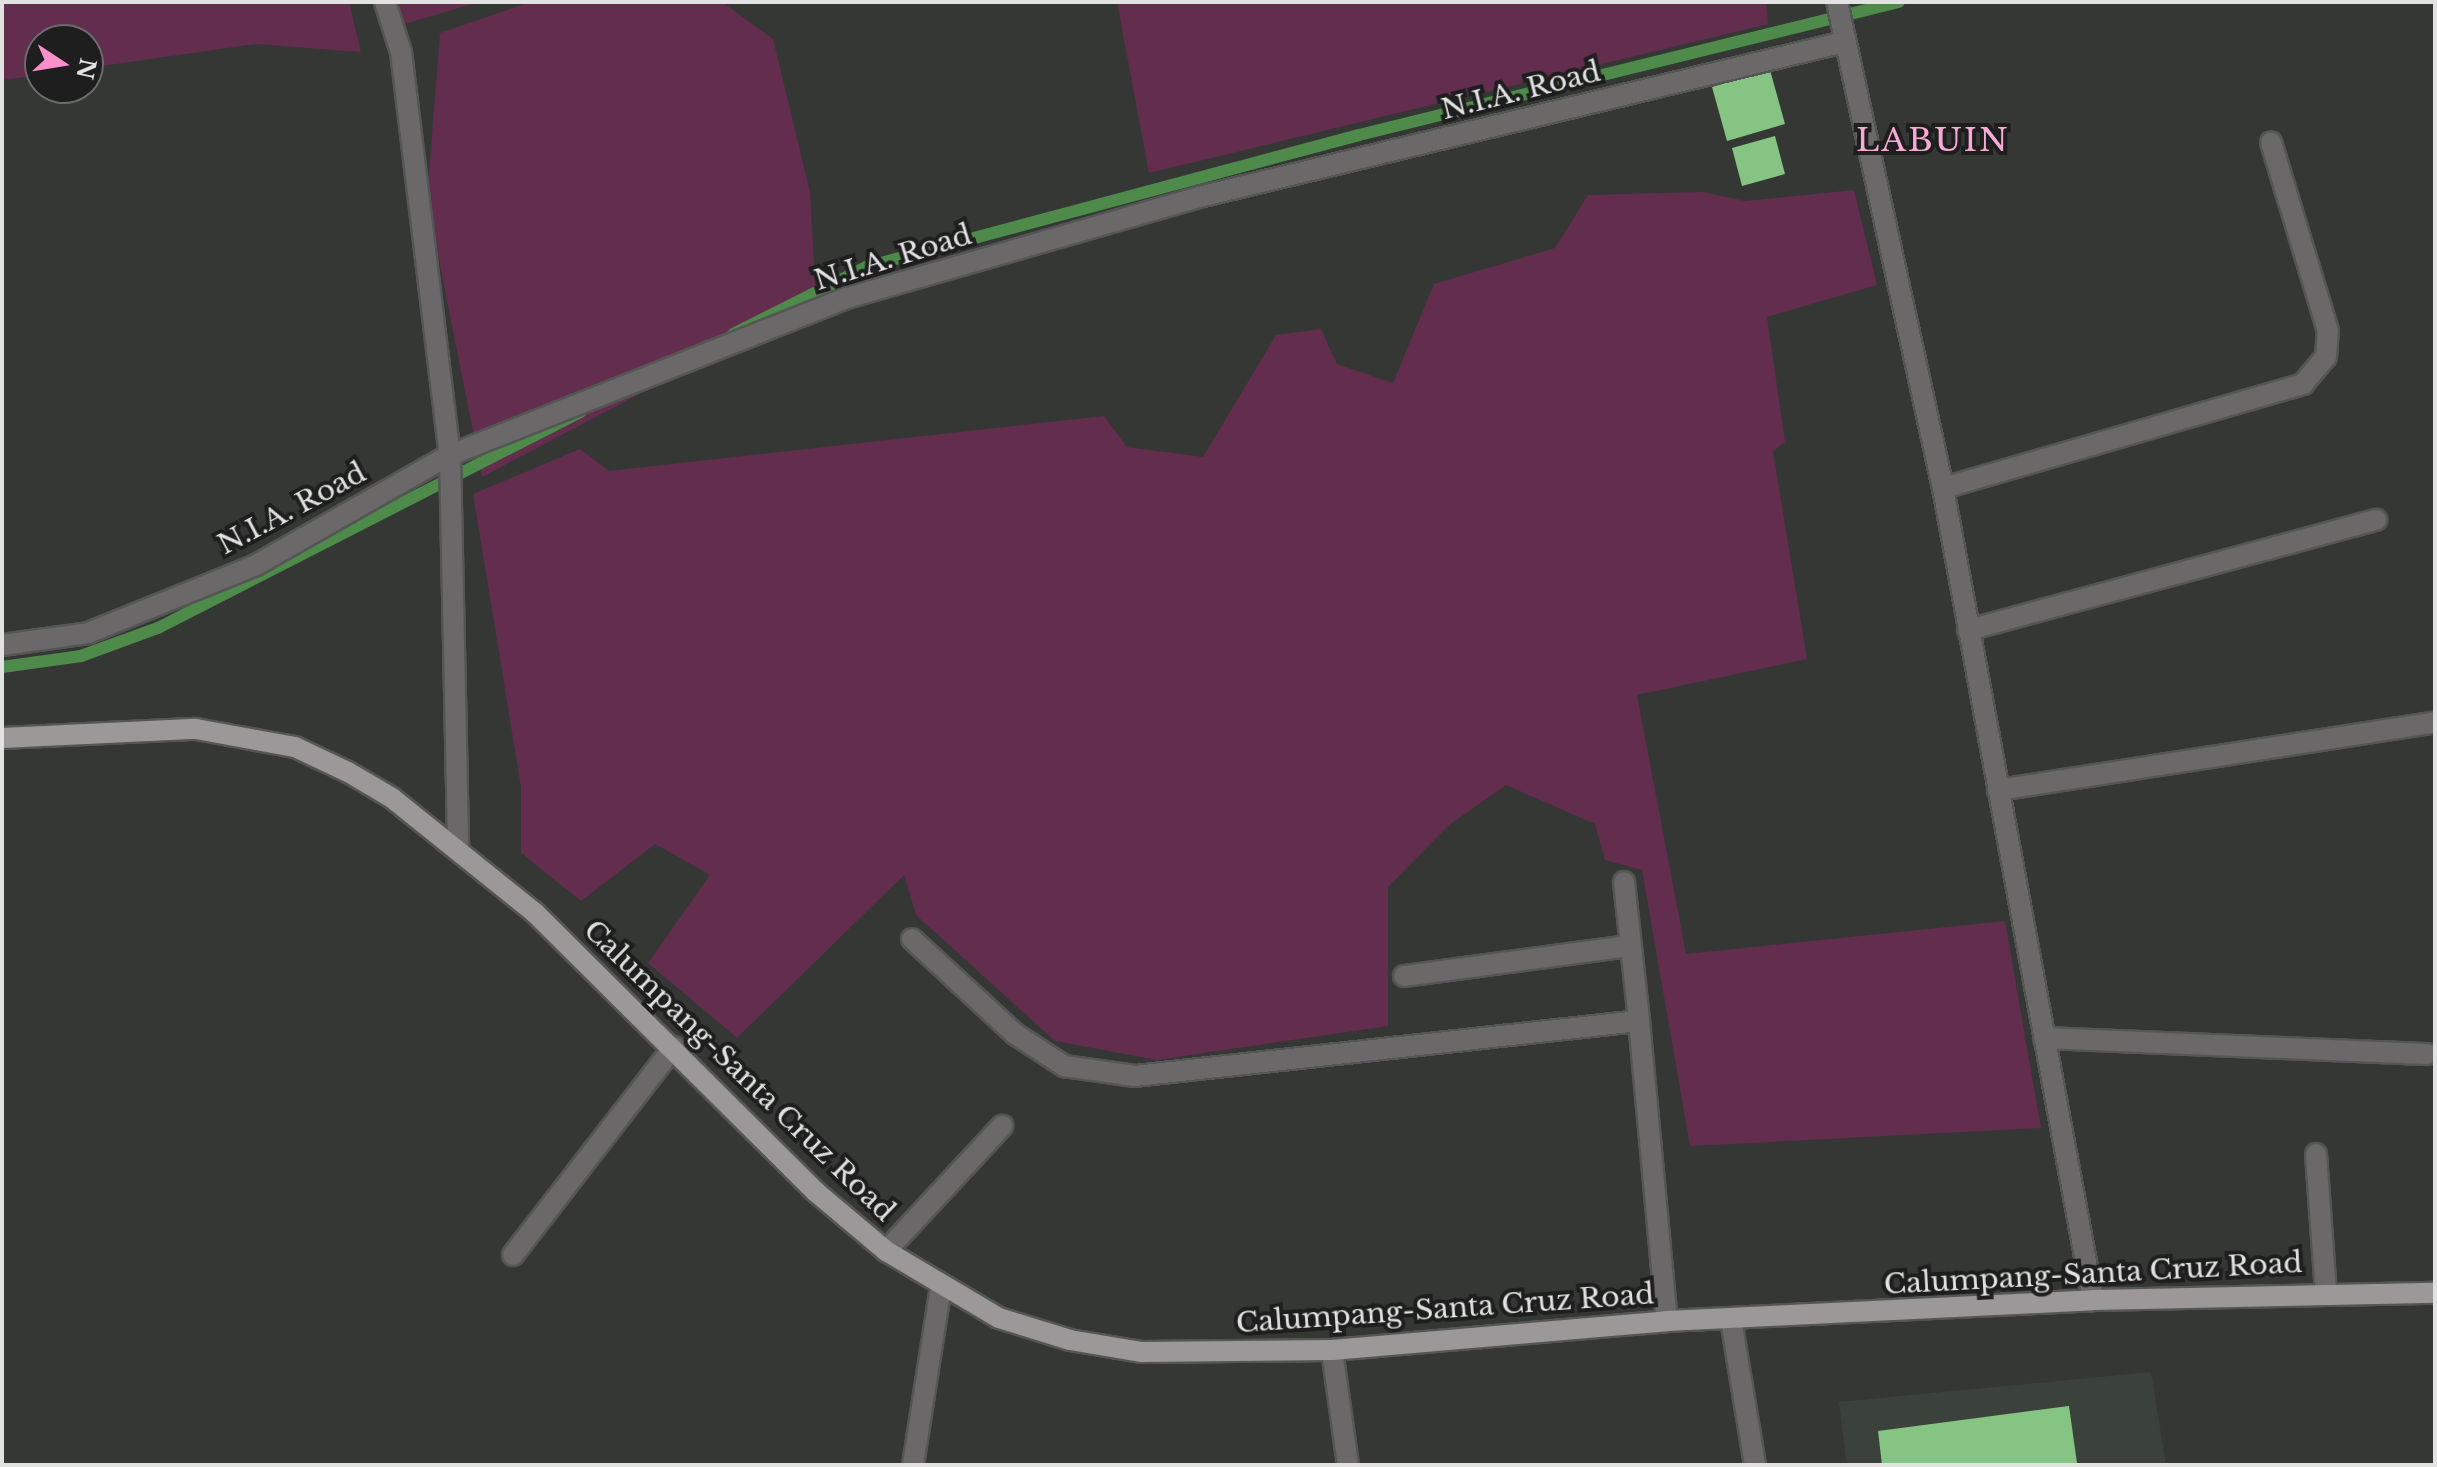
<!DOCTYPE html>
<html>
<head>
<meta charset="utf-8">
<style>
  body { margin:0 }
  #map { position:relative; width:2437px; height:1467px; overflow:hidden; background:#353735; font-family:"Libre Baskerville",serif }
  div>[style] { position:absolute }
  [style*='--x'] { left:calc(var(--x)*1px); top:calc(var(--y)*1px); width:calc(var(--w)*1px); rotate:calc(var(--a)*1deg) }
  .built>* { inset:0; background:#3b423b }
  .green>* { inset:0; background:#632d4e }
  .stream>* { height:12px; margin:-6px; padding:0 6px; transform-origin:6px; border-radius:6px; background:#4e8b4b }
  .building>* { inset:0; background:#85c482 }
  .roads { filter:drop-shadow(2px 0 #545654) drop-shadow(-2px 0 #545654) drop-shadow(0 2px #545654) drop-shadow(0 -2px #545654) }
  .minor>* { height:20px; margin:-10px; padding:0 10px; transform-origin:10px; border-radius:10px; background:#6a6869 }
  .major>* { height:20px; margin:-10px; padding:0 10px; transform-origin:10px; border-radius:10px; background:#9c989a }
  span { translate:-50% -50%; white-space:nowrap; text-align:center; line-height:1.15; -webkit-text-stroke:8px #1d1e1d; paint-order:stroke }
  .street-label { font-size:28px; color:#e1e2e1 }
  .quarter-label { font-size:32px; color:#f5abd4; letter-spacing:2px }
  .frame { position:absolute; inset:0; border:4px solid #e1e2e1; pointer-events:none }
  .north { position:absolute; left:24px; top:24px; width:80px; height:80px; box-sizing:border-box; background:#1d1e1d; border:2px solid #6b6c6b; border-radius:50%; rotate:102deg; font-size:22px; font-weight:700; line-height:32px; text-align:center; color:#e1e2e1 }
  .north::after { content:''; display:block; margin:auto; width:28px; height:36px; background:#f890cc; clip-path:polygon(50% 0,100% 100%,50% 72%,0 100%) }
</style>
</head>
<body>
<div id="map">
  <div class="built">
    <div style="clip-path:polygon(2151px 1372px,2166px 1465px,1847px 1465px,1839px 1402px)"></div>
  </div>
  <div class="green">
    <div style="clip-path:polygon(2px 2px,349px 2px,361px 52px,255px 44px,88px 68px,88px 40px,40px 40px,40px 75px,2px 80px)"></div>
    <div style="clip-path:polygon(392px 2px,479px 2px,398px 26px)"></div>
    <div style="clip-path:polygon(530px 2px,722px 2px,773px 39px,810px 192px,816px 301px,482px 477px,427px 199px,440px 33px)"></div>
    <div style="clip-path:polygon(1117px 2px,1766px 2px,1768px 24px,1149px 173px)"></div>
    <div style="clip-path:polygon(1854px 190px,1877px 285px,1767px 317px,1785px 442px,1773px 451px,1807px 659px,1637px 695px,1686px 954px,2005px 921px,2041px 1128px,1690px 1146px,1642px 870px,1605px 860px,1595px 824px,1506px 785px,1449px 825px,1388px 887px,1388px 1026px,1157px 1060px,1055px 1041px,916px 915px,904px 875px,737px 1038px,648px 963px,710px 875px,655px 844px,581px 901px,521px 853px,521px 787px,473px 494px,580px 449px,609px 471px,1104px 416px,1127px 447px,1203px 457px,1276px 335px,1321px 329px,1337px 364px,1393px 383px,1434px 284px,1555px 248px,1588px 195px,1703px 192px,1745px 201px)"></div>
  </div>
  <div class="stream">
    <div style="--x:733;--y:334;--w:149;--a:-26.7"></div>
    <div style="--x:866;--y:267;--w:510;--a:-14.99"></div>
    <div style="--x:1359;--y:135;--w:556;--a:-13.84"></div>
    <div style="--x:2;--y:667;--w:80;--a:-7.9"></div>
    <div style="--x:81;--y:656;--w:82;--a:-20"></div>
    <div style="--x:158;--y:628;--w:475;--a:-27.1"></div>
  </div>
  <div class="building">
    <div style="clip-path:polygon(1770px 70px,1785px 124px,1727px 141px,1712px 87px)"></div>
    <div style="clip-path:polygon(1775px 136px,1785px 174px,1742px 186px,1732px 148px)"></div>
    <div style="clip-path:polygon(2069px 1406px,2077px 1463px,1882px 1465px,1878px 1431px)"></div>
  </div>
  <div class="roads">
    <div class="minor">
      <div style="--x:385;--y:2;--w:52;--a:72.3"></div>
      <div style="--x:401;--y:52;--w:406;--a:83.1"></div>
      <div style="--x:450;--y:455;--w:395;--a:88.8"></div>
      <div style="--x:1837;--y:2;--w:497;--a:77.7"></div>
      <div style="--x:1943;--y:488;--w:826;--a:79.53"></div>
      <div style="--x:1943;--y:488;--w:375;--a:-16.1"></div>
      <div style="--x:2303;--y:384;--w:35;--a:-50"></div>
      <div style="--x:2326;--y:357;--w:26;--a:-86"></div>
      <div style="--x:2328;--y:331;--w:197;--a:-106.8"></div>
      <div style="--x:1968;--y:630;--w:423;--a:-15.1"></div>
      <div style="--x:2;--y:645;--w:87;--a:-7.9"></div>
      <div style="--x:88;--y:633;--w:181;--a:-22"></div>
      <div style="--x:256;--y:565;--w:223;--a:-29.6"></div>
      <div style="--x:450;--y:455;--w:427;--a:-21.6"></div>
      <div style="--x:847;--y:298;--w:366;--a:-16"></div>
      <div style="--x:1199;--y:197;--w:663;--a:-13.51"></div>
      <div style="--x:1998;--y:790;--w:442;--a:-8.8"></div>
      <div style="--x:1624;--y:882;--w:140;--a:83.8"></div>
      <div style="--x:912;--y:939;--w:140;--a:42.7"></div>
      <div style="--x:1015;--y:1034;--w:59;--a:33.1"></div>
      <div style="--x:1064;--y:1066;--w:72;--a:8"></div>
      <div style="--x:1135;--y:1076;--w:507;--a:-6.23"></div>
      <div style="--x:1639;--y:1021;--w:301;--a:84.7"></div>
      <div style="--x:1404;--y:976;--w:228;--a:-7.6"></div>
      <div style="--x:2044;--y:1038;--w:383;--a:2.4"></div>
      <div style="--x:2316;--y:1154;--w:138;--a:85.9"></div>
      <div style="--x:886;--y:1251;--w:171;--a:-47.1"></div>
      <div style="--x:513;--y:1255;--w:263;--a:-52.3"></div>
      <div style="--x:1731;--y:1320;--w:147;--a:80.6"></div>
      <div style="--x:1332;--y:1350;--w:116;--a:82.1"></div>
      <div style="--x:913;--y:1465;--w:180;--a:-81.1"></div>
    </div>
    <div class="major">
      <div style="--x:2;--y:738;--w:194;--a:-2.7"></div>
      <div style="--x:196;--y:729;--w:101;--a:10.3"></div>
      <div style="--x:295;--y:747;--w:59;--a:25.3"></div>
      <div style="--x:348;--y:772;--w:51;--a:30.6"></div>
      <div style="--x:392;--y:798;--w:184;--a:38.8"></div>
      <div style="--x:535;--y:913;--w:396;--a:44.8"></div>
      <div style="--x:816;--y:1192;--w:92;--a:40.1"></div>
      <div style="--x:886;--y:1251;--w:131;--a:30.7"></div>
      <div style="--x:999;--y:1318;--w:74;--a:17.2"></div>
      <div style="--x:1070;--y:1340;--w:73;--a:9.5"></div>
      <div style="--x:1142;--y:1352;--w:190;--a:-0.6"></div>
      <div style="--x:1332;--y:1350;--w:336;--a:-4.9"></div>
      <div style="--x:1667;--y:1321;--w:427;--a:-2.8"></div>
      <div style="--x:2093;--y:1300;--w:342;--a:-1.2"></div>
    </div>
  </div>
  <div class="street-label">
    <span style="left:1521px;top:91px;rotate:-14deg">N.I.A. Road</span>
    <span style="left:893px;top:258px;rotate:-17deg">N.I.A. Road</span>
    <span style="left:292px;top:509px;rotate:-28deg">N.I.A. Road</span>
    <span style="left:739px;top:1071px;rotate:44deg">Calumpang-Santa Cruz Road</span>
    <span style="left:2093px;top:1274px;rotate:-3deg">Calumpang-Santa Cruz Road</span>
    <span style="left:1445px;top:1309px;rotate:-4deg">Calumpang-Santa Cruz Road</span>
  </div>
  <div class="quarter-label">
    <span style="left:1933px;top:140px">LABUIN</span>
  </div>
  <div class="frame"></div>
  <div class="north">N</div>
</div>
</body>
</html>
